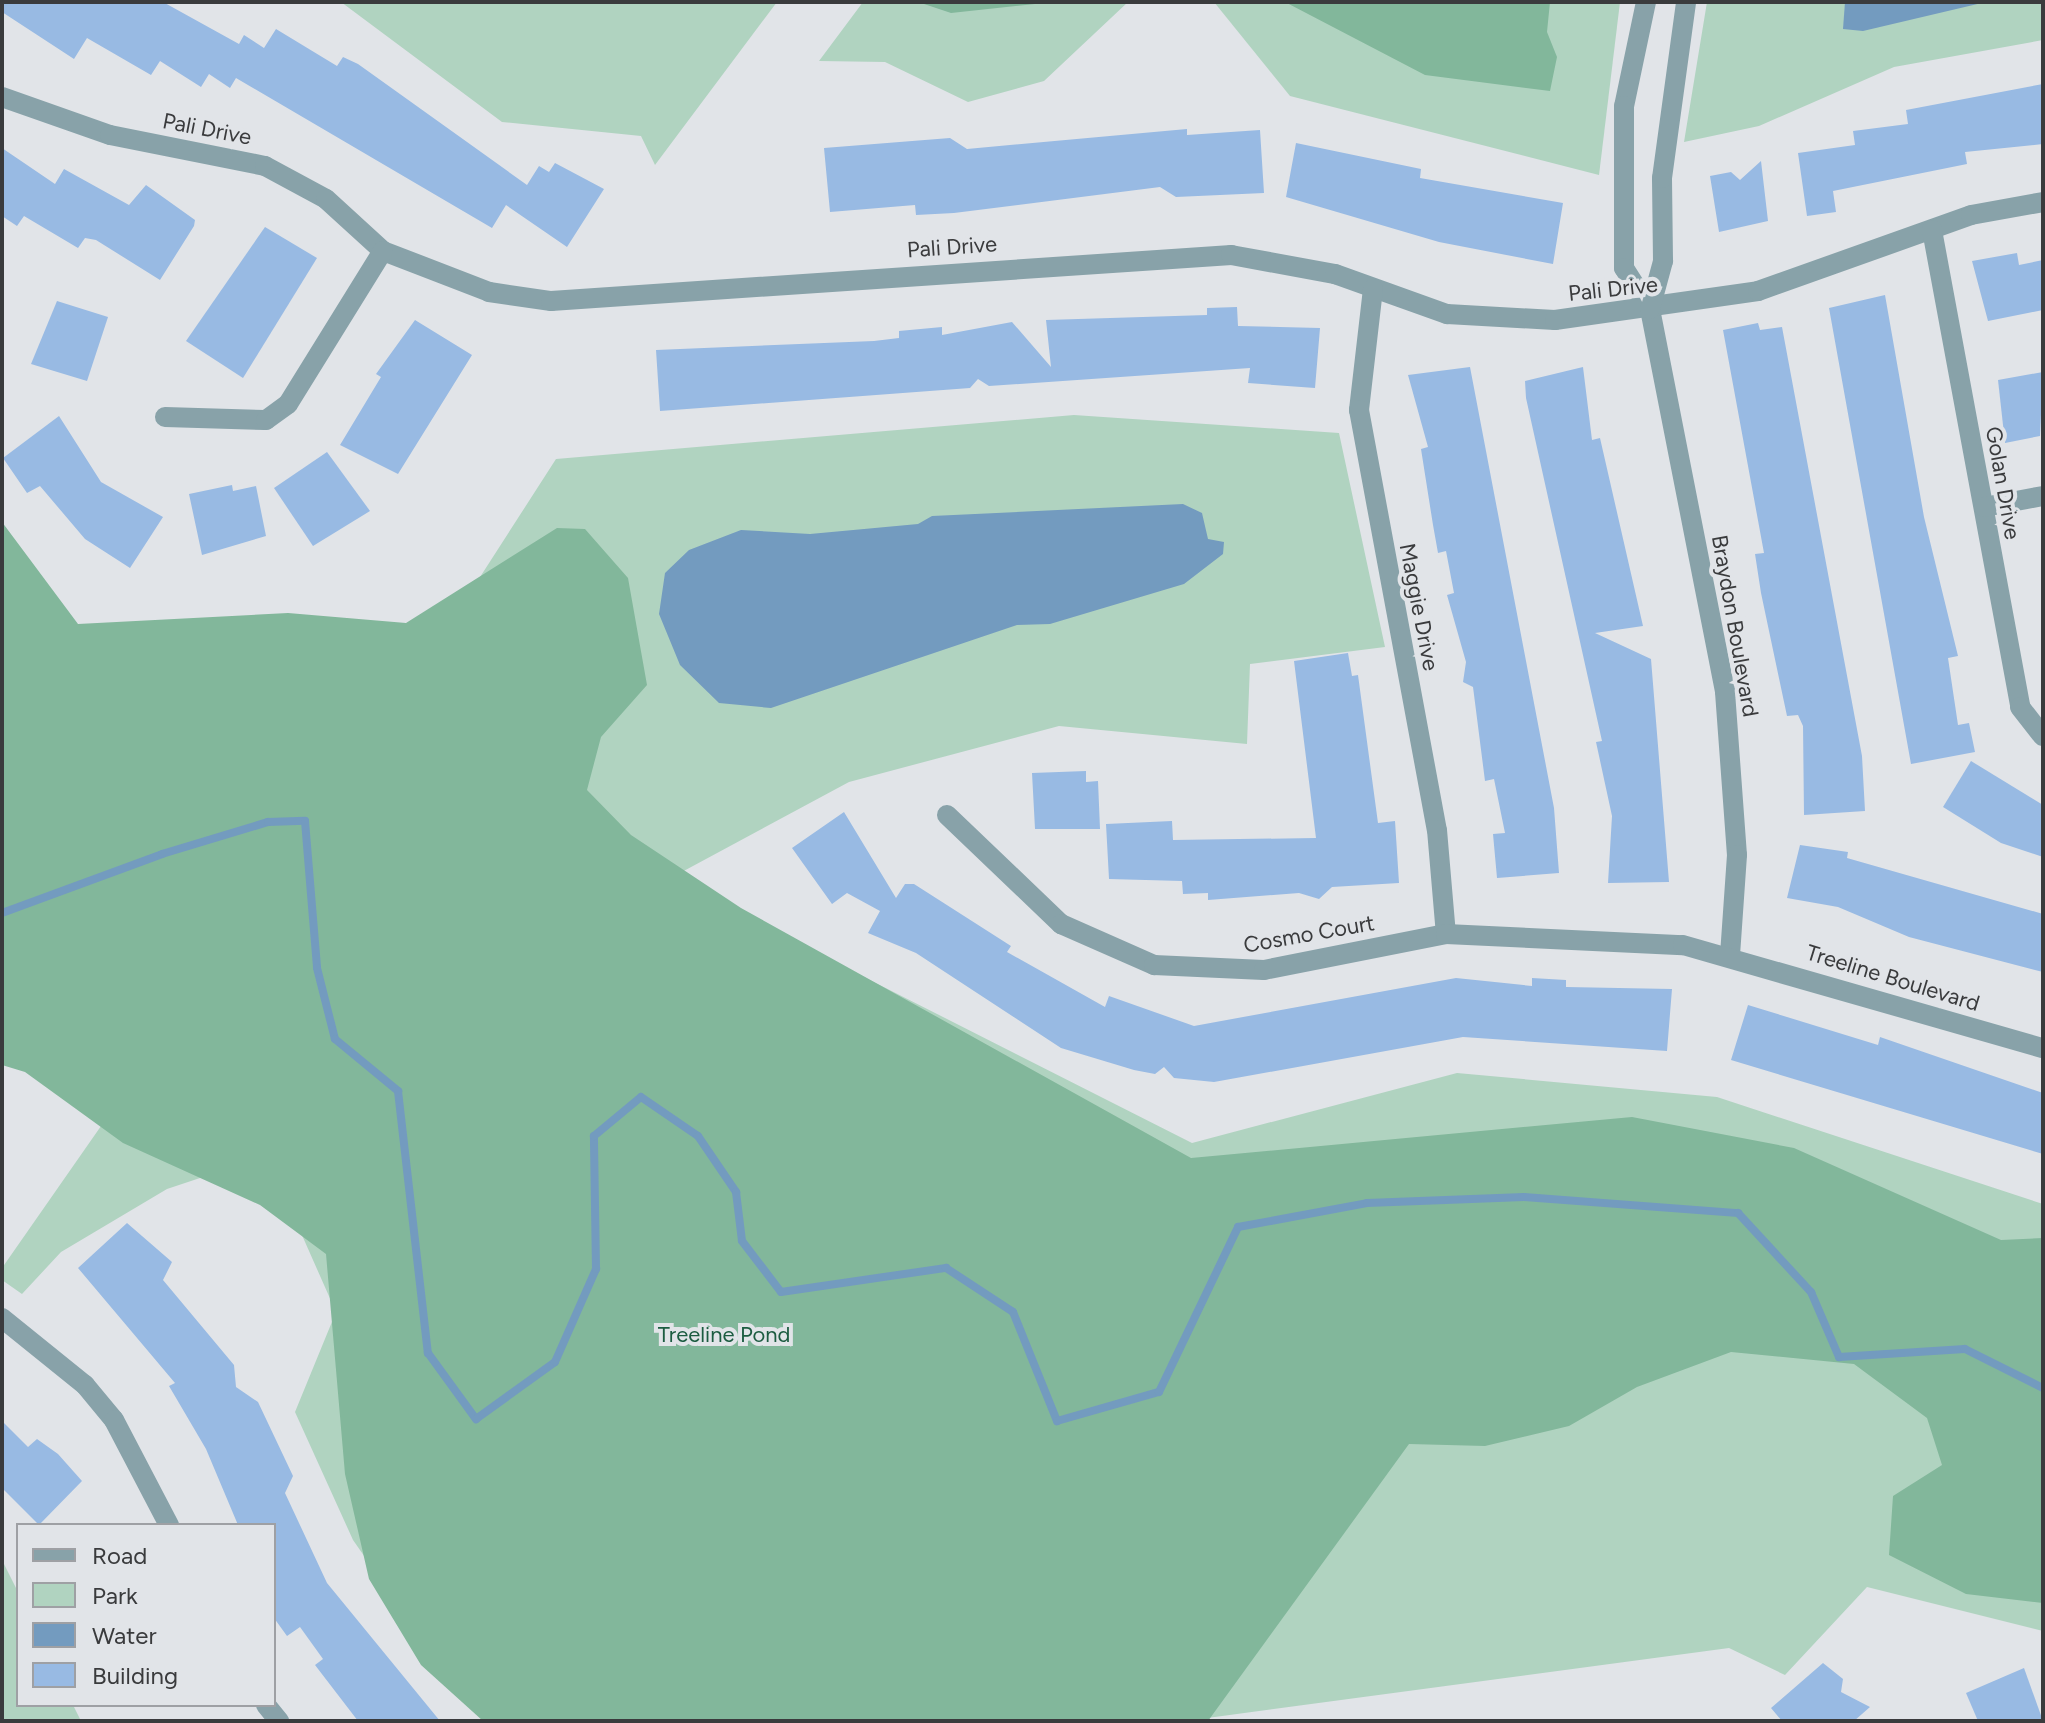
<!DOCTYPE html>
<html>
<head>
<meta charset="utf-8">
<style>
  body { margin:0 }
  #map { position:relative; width:2045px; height:1723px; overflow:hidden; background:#e1e4e8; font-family:Figtree,sans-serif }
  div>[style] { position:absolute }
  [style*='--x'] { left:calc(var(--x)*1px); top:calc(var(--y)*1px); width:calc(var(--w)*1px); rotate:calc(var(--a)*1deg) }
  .green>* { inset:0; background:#b0d3c0 }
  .forest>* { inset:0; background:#82b79b }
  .water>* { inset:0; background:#739bbf }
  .stream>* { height:8px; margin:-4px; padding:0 4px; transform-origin:4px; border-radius:4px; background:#739bbf }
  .building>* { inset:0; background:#98bae3 }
  .minor>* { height:20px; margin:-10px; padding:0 10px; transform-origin:10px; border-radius:10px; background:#88a2a9 }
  span { translate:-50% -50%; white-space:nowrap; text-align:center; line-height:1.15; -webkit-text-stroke:8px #e1e4e8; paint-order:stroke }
  .street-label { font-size:22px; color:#3a3b3d }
  .park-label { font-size:22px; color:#1c5c41 }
  .frame { position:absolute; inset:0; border:4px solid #3a3b3d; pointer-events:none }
  .legend { position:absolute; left:16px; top:1523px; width:260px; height:184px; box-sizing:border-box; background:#e1e4e8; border:2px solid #9ea0a4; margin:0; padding:10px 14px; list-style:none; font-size:24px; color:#3a3b3d }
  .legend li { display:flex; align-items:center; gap:16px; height:40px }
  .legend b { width:40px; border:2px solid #9ea0a4 }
</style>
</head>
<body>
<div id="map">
  <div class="green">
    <div style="clip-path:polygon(341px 2px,777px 2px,655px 165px,641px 136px,502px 122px)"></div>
    <div style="clip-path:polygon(863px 2px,1128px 2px,1044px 81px,968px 102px,885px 62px,819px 61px)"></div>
    <div style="clip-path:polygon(1214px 2px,1620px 2px,1599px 175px,1290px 96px)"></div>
    <div style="clip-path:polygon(1707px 2px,2043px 2px,2043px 40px,1894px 67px,1759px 126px,1684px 142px)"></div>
    <div style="clip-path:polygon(1074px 415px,1339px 433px,1385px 647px,1250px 664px,1247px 744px,1059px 726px,849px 782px,680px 873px,700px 894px,1192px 1143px,1457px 1073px,1717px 1097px,2043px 1204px,2043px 1631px,1867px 1587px,1785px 1675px,1729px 1648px,1200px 1719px,433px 1655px,353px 1540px,295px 1412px,336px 1312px,286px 1199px,215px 1173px,167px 1189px,61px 1252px,22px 1294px,2px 1280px,2px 1268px,433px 650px,556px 459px)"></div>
    <div style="clip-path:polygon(2px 1560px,18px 1592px,18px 1705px,73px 1705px,81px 1721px,2px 1721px)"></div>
  </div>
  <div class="forest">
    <div style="clip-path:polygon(918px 2px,1054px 2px,951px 13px)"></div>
    <div style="clip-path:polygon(1285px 2px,1550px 2px,1547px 32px,1557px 57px,1550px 91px,1425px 75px)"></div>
    <div style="clip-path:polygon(2px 522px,78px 624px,288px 613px,406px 623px,557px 528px,585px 529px,628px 578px,647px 685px,601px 737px,587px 790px,631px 835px,741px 908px,1191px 1158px,1632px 1117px,1794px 1148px,2001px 1240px,2043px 1238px,2043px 1603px,1966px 1594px,1889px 1555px,1893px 1496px,1942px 1465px,1927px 1418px,1854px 1364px,1731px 1352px,1637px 1387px,1569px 1426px,1485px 1446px,1409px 1444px,1208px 1721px,483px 1721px,421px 1665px,369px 1579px,345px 1474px,326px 1254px,260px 1205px,123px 1143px,25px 1072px,2px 1065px)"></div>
  </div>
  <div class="water">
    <div style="clip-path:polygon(1845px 2px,1986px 2px,1863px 31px,1843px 29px)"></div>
    <div style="clip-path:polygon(1183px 504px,1202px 513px,1208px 539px,1224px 542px,1223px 554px,1184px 584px,1050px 624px,1017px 625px,771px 708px,719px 703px,680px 665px,659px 614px,665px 573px,689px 550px,741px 530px,810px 534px,918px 524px,932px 516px)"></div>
  </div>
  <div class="stream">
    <div style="--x:2;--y:913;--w:171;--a:-20.2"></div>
    <div style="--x:162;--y:854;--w:111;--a:-16.8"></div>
    <div style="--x:268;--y:822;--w:37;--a:-2"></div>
    <div style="--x:305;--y:821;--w:147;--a:85.3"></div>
    <div style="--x:317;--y:968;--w:73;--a:75.8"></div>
    <div style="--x:335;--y:1039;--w:82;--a:39.5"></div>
    <div style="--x:398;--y:1091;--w:264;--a:83.5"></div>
    <div style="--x:428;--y:1353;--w:82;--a:54"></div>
    <div style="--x:476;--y:1419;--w:97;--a:-35.8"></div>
    <div style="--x:555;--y:1362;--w:102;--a:-66.2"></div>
    <div style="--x:596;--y:1269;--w:133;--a:-90.9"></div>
    <div style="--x:594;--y:1136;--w:61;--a:-39.7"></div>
    <div style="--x:641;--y:1097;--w:69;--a:34.4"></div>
    <div style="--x:698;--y:1136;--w:68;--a:55.8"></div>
    <div style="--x:736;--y:1192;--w:49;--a:83"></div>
    <div style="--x:742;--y:1241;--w:64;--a:52.6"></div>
    <div style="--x:781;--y:1292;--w:167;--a:-8.3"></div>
    <div style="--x:946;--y:1268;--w:80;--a:33.3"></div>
    <div style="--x:1013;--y:1312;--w:118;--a:68"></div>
    <div style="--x:1057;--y:1421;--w:106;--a:-15.9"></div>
    <div style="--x:1159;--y:1392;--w:183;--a:-64.4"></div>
    <div style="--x:1238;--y:1227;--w:131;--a:-10.5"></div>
    <div style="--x:1367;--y:1203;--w:157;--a:-2.2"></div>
    <div style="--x:1524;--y:1197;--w:215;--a:4.3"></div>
    <div style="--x:1738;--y:1213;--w:108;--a:47.3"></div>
    <div style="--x:1811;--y:1292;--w:71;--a:66.7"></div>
    <div style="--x:1839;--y:1357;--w:126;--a:-3.6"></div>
    <div style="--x:1965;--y:1349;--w:87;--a:26.6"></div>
  </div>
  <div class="building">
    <div style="clip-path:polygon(2px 2px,163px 2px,239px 44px,244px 35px,264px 48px,276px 29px,337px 66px,343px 57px,358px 64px,527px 185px,539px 166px,549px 172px,555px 163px,604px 189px,567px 247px,506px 205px,492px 228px,236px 78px,230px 88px,209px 74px,201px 87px,160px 61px,151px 75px,87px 38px,74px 59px,2px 12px)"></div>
    <div style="clip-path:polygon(2043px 84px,2043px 144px,1965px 152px,1967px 164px,1833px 191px,1836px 212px,1807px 216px,1798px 153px,1855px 145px,1853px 131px,1908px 124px,1906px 110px)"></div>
    <div style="clip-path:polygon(1187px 129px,1187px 135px,1260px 130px,1264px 193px,1176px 197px,1160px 187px,954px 213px,916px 215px,915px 205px,830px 212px,824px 148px,950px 138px,967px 149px)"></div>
    <div style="clip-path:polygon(1296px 143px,1421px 169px,1420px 178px,1563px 203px,1553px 264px,1439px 242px,1286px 197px)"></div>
    <div style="clip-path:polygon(2px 148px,55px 184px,64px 169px,129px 205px,146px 185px,195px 220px,194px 226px,160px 280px,96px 240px,85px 238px,78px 248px,24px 216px,17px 226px,2px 216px)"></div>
    <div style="clip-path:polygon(1761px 161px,1768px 221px,1719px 232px,1710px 176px,1731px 172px,1740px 180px)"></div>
    <div style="clip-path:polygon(265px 227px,317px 258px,243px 378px,186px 341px)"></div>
    <div style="clip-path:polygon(2017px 253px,2019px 265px,2043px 260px,2043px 310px,1988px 321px,1972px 261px)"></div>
    <div style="clip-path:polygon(1885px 295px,1924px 517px,1958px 656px,1948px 658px,1958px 725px,1969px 723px,1975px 752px,1911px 764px,1829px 308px)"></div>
    <div style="clip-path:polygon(57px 301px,108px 317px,87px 381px,31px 364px)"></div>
    <div style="clip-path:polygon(1237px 307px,1238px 326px,1320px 328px,1315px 388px,1248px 383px,1250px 368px,989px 386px,978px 379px,970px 388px,660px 411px,656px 350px,874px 341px,899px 338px,899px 331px,942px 327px,942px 335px,1012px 322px,1051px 367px,1046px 320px,1207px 315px,1207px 308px)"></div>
    <div style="clip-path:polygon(415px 320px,472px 355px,398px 474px,340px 445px,381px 377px,376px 374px)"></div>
    <div style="clip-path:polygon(1758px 323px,1760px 330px,1782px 327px,1862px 756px,1865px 811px,1804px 815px,1803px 726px,1798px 715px,1787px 716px,1761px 593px,1755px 554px,1764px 553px,1723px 330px)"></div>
    <div style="clip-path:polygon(1470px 367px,1554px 808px,1559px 873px,1497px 878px,1493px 834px,1505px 833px,1494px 779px,1485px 781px,1473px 687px,1463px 682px,1466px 662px,1447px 595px,1454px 593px,1446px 551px,1438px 553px,1433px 525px,1421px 449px,1428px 447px,1408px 375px)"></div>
    <div style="clip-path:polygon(1583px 367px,1592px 440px,1600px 438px,1643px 626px,1595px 633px,1651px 659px,1669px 882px,1608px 883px,1612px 816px,1596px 742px,1602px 741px,1526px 398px,1525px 381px)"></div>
    <div style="clip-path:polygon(2043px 372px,2040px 436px,2005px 443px,1998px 380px)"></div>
    <div style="clip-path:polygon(59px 416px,101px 482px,163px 517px,130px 568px,85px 539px,40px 486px,27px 493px,3px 458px)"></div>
    <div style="clip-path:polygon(327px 452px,370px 511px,313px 546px,274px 488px)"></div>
    <div style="clip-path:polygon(232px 485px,233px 491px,256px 486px,266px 536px,202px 555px,189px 494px)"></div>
    <div style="clip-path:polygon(1348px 653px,1352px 676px,1358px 675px,1378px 823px,1395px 821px,1399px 883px,1332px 887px,1319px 899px,1299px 893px,1208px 900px,1208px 893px,1183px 894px,1182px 881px,1109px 879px,1106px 824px,1172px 821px,1173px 840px,1316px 838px,1294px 661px)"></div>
    <div style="clip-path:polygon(1971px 761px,2043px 805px,2043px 857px,2001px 843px,1943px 807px)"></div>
    <div style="clip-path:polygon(1086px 771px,1086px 782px,1098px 781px,1100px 829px,1035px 829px,1032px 773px)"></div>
    <div style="clip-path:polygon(844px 812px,896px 898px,905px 884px,914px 884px,1011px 946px,1007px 952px,1105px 1007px,1109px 996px,1194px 1026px,1456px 978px,1532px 986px,1532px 978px,1566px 980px,1566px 987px,1672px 989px,1667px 1051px,1463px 1037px,1214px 1082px,1174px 1078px,1164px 1067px,1155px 1074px,1134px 1070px,1061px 1048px,916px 953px,868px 933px,880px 911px,847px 893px,832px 904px,792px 848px)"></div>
    <div style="clip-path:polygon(1800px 845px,1848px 852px,1847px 858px,2043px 914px,2043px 972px,1909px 937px,1838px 907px,1787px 898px)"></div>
    <div style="clip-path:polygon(1748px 1005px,1878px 1045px,1880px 1037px,2043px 1093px,2043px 1154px,1731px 1060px)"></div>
    <div style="clip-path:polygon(127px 1223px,172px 1262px,163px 1280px,234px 1365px,236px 1387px,258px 1402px,293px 1476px,285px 1493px,327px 1583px,440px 1721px,358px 1721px,315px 1665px,323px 1659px,300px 1627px,287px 1636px,274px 1618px,274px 1525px,238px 1525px,206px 1449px,169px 1386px,175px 1383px,78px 1268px)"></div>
    <div style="clip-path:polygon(2px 1421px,28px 1447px,37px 1439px,58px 1454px,82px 1481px,39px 1525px,2px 1488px)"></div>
    <div style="clip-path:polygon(1823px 1663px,1843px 1679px,1841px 1692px,1870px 1707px,1854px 1721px,1782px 1721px,1771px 1708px)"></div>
    <div style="clip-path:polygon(2024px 1668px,2043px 1721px,1978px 1721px,1966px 1693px)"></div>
  </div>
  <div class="minor">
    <div style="--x:1646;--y:2;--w:106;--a:101.9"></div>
    <div style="--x:1624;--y:106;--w:162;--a:90"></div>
    <div style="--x:1624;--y:268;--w:49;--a:57.6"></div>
    <div style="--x:1650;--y:309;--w:390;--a:78.9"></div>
    <div style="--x:1725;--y:692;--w:163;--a:85.8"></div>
    <div style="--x:1737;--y:855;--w:99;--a:94"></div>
    <div style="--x:2;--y:97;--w:114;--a:19.4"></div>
    <div style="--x:110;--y:135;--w:158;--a:11.3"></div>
    <div style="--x:265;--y:166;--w:69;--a:28.4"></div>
    <div style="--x:326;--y:199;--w:77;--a:42.4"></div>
    <div style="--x:383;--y:251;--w:114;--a:21.1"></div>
    <div style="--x:489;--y:292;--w:63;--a:8.3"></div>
    <div style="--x:551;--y:301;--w:682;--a:-3.87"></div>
    <div style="--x:1231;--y:255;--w:106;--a:10.4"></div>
    <div style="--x:1335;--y:274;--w:119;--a:19.7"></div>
    <div style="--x:1447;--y:314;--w:108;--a:3.2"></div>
    <div style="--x:1555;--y:320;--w:205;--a:-8.1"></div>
    <div style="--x:1758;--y:291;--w:226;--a:-19.6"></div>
    <div style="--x:1971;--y:215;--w:73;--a:-10.2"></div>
    <div style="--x:1932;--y:230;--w:485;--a:79.5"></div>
    <div style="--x:2020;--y:707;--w:37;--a:52"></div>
    <div style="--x:1373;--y:289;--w:122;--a:96.6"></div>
    <div style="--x:1359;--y:410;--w:427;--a:79.5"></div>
    <div style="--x:1437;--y:830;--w:104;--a:85.1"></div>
    <div style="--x:1650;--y:309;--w:50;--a:-74.8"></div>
    <div style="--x:1663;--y:261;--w:83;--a:-90.7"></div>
    <div style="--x:1662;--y:178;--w:178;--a:-82.2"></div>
    <div style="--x:165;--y:417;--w:101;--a:1.7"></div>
    <div style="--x:266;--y:420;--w:27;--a:-36"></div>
    <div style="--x:288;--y:404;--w:180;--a:-58.2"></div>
    <div style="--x:1984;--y:507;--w:60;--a:-10.6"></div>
    <div style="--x:947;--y:815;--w:158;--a:43.7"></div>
    <div style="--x:1061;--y:924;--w:102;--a:23.8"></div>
    <div style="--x:1154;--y:965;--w:110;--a:2.6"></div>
    <div style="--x:1264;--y:970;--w:186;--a:-11.2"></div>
    <div style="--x:1446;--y:934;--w:237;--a:2.7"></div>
    <div style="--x:1683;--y:945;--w:374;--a:16"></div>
    <div style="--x:2;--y:1318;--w:107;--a:38.9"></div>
    <div style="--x:85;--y:1385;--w:45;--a:50.4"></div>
    <div style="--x:114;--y:1420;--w:119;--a:62.4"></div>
    <div style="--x:266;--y:1705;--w:21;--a:51"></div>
  </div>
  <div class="street-label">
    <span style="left:207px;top:129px;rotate:11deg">Pali Drive</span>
    <span style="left:952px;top:247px;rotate:-4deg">Pali Drive</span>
    <span style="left:1613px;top:289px;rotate:-6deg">Pali Drive</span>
    <span style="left:2003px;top:483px;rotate:80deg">Golan Drive</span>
    <span style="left:1419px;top:607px;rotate:79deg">Maggie Drive</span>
    <span style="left:1735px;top:626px;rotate:80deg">Braydon Boulevard</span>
    <span style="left:1309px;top:934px;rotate:-10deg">Cosmo Court</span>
    <span style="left:1893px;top:978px;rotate:17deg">Treeline Boulevard</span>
  </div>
  <div class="park-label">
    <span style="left:724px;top:1335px">Treeline Pond</span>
  </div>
  <div class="frame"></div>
  <ul class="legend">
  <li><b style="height:10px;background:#88a2a9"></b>Road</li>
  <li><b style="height:22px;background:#b0d3c0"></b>Park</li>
  <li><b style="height:22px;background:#739bbf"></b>Water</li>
  <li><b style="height:22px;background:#98bae3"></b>Building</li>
  </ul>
</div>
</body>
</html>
